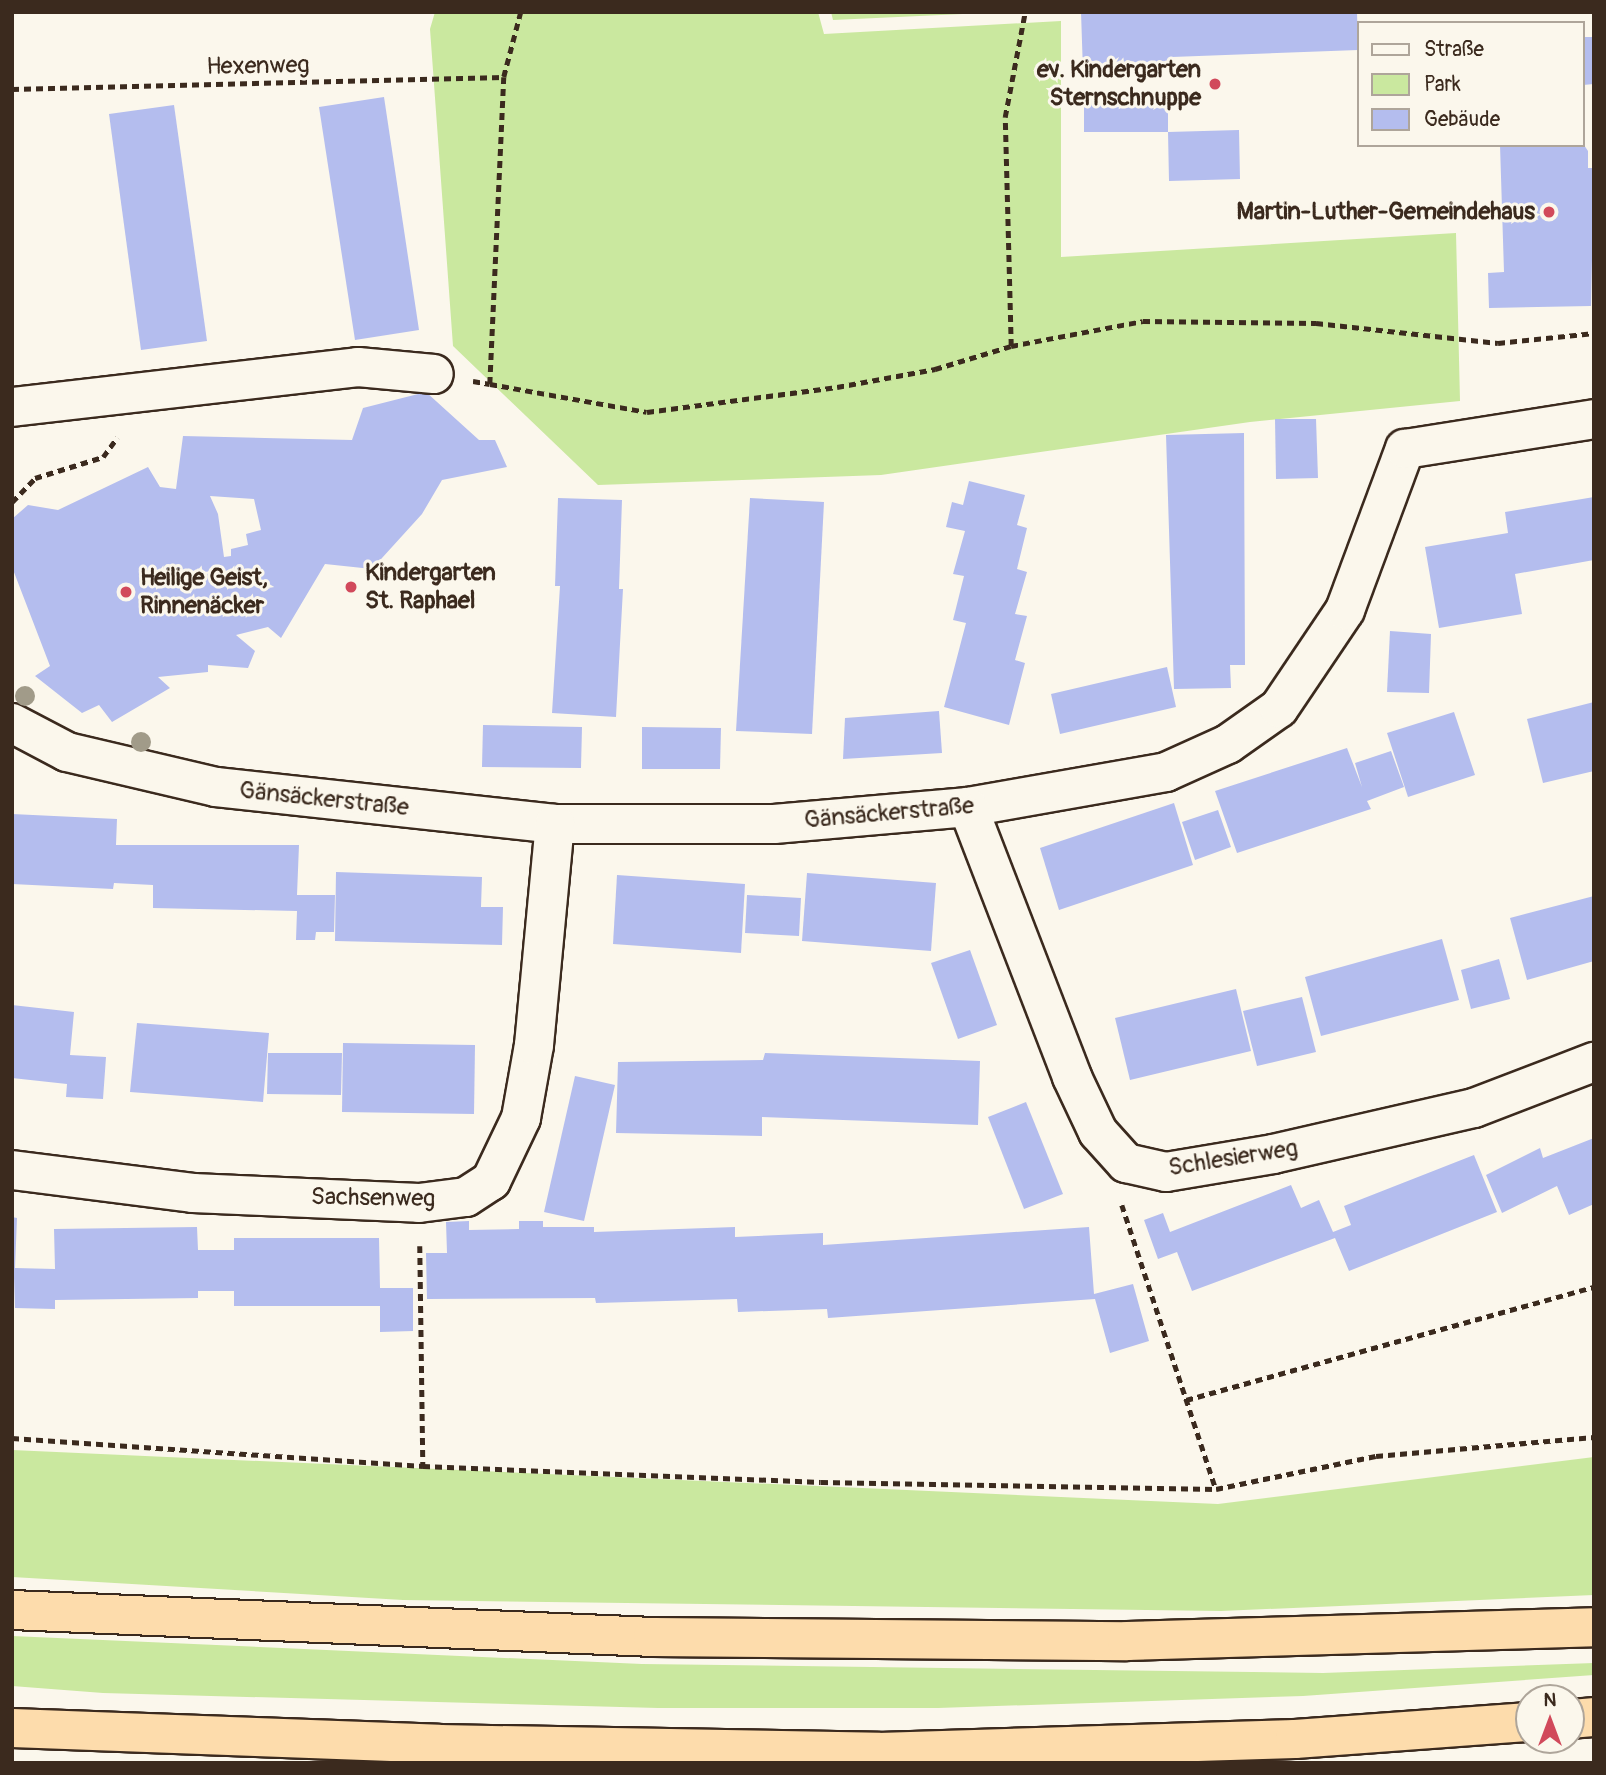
<!DOCTYPE html>
<html>
<head>
<meta charset="utf-8">
<style>
  body { margin:0 }
  #map { position:relative; width:1606px; height:1775px; overflow:hidden; background:#fbf7ec; font-family:Pangolin,sans-serif }
  div>[style] { position:absolute }
  [style*='--x'] { left:calc(var(--x)*1px); top:calc(var(--y)*1px); width:calc(var(--w)*1px); rotate:calc(var(--a)*1deg) }
  .green>* { inset:0; background:#cae89f }
  .building>* { inset:0; background:#b4bdee }
  .path>* { height:4.5px; margin-top:-2.25px; transform-origin:0; background:repeating-linear-gradient(90deg,#3b2a1e 0 7px,transparent 0 12px) }
  .roads { filter:drop-shadow(2px 0 #3b2a1e) drop-shadow(-2px 0 #3b2a1e) drop-shadow(0 2px #3b2a1e) drop-shadow(0 -2px #3b2a1e) }
  .street>* { height:38px; margin:-19px; padding:0 19px; transform-origin:19px; border-radius:19px; background:#fbf7ec }
  .highway>* { height:38px; margin:-19px; padding:0 19px; transform-origin:19px; border-radius:19px; background:#fddcac }
  .trees>* { width:20px; height:20px; margin:-10px; border-radius:50%; background:#a19b89 }
  .dots>* { width:19px; height:19px; translate:-50% -50%; box-sizing:border-box; border:4px solid #fbf7ec; border-radius:50% }
  span { translate:-50% -50%; white-space:nowrap; text-align:center; line-height:1.15; -webkit-text-stroke:6px #fbf7ec; paint-order:stroke }
  .street-label { font-size:24px; color:#3b2a1e }
  .poi-label { font-size:24px; color:#3b2a1e; font-weight:700 }
  .right { translate:-100% -50%; text-align:right }
  .left { translate:0 -50%; text-align:left }
  .frame { position:absolute; inset:0; border:14px solid #3b2a1e; pointer-events:none }
  .legend { position:absolute; left:1357px; top:21px; width:228px; height:126px; box-sizing:border-box; background:#fbf7ec; border:2px solid #aea59a; margin:0; padding:9px 12px; list-style:none; font-size:21px; color:#3b2a1e }
  .legend li { display:flex; align-items:center; gap:14px; height:35px }
  .legend b { width:35px; border:2px solid #aea59a }
  .north { position:absolute; left:1515px; top:1684px; width:70px; height:70px; box-sizing:border-box; background:#fbf7ec; border:2px solid #aea59a; border-radius:50%; rotate:0deg; font-size:19px; font-weight:700; line-height:28px; text-align:center; color:#3b2a1e }
  .north::after { content:''; display:block; margin:auto; width:24px; height:32px; background:#d1495b; clip-path:polygon(50% 0,100% 100%,50% 72%,0 100%) }
</style>
</head>
<body>
<div id="map">
  <div class="green">
    <div style="clip-path:polygon(435px 12px,818px 12px,824px 34px,1061px 21px,1061px 257px,1456px 233px,1460px 401px,1250px 422px,881px 475px,598px 485px,453px 346px,430px 29px)"></div>
    <div style="clip-path:polygon(831px 12px,1006px 12px,833px 20px)"></div>
    <div style="clip-path:polygon(12px 1450px,1218px 1504px,1594px 1457px,1594px 1595px,1221px 1611px,403px 1600px,12px 1577px)"></div>
    <div style="clip-path:polygon(12px 1636px,642px 1664px,1323px 1673px,1594px 1663px,1594px 1675px,1303px 1696px,938px 1708px,658px 1708px,103px 1693px,12px 1686px)"></div>
  </div>
  <div class="building">
    <div style="clip-path:polygon(1081px 12px,1357px 12px,1358px 50px,1172px 57px,1172px 68px,1083px 72px)"></div>
    <div style="clip-path:polygon(1583px 37px,1594px 37px,1594px 84px,1583px 85px)"></div>
    <div style="clip-path:polygon(1084px 94px,1168px 94px,1168px 132px,1239px 130px,1240px 179px,1169px 181px,1168px 132px,1084px 132px)"></div>
    <div style="clip-path:polygon(384px 97px,419px 330px,355px 340px,319px 107px)"></div>
    <div style="clip-path:polygon(174px 105px,207px 341px,141px 350px,109px 114px)"></div>
    <div style="clip-path:polygon(1500px 145px,1584px 145px,1588px 151px,1588px 168px,1594px 168px,1591px 306px,1489px 308px,1488px 273px,1504px 272px)"></div>
    <div style="clip-path:polygon(evenodd,426px 392px,479px 440px,495px 440px,507px 467px,442px 480px,422px 514px,372px 569px,325px 564px,281px 638px,268px 627px,236px 635px,255px 651px,248px 668px,208px 665px,208px 672px,158px 677px,170px 688px,112px 722px,99px 705px,82px 713px,35px 676px,50px 666px,12px 567px,12px 519px,28px 505px,58px 510px,148px 467px,160px 487px,176px 489px,183px 436px,352px 440px,363px 408px,426px 392px,210px 496px,254px 499px,261px 530px,246px 534px,248px 545px,231px 549px,231px 556px,224px 557px,218px 514px,210px 496px)"></div>
    <div style="clip-path:polygon(1275px 419px,1316px 419px,1318px 478px,1276px 479px)"></div>
    <div style="clip-path:polygon(1244px 433px,1245px 665px,1230px 665px,1231px 688px,1174px 689px,1166px 435px)"></div>
    <div style="clip-path:polygon(969px 481px,1025px 495px,1017px 525px,1027px 528px,1017px 569px,1027px 572px,1015px 614px,1027px 616px,1015px 660px,1025px 663px,1009px 725px,944px 707px,966px 623px,953px 620px,964px 576px,953px 574px,965px 531px,946px 527px,952px 502px,963px 505px)"></div>
    <div style="clip-path:polygon(1594px 497px,1594px 560px,1515px 574px,1522px 614px,1439px 628px,1425px 547px,1508px 533px,1505px 512px)"></div>
    <div style="clip-path:polygon(558px 498px,622px 500px,619px 589px,623px 589px,616px 717px,552px 713px,560px 586px,555px 586px)"></div>
    <div style="clip-path:polygon(750px 498px,824px 502px,812px 734px,736px 731px)"></div>
    <div style="clip-path:polygon(1390px 631px,1431px 634px,1429px 693px,1387px 692px)"></div>
    <div style="clip-path:polygon(1167px 667px,1176px 707px,1060px 734px,1051px 694px)"></div>
    <div style="clip-path:polygon(1594px 702px,1594px 771px,1543px 783px,1527px 719px)"></div>
    <div style="clip-path:polygon(939px 711px,942px 753px,843px 759px,845px 718px)"></div>
    <div style="clip-path:polygon(1454px 712px,1475px 775px,1408px 797px,1387px 733px)"></div>
    <div style="clip-path:polygon(483px 725px,582px 727px,581px 768px,482px 767px)"></div>
    <div style="clip-path:polygon(642px 727px,721px 728px,720px 769px,642px 769px)"></div>
    <div style="clip-path:polygon(1347px 748px,1362px 787px,1355px 763px,1391px 751px,1404px 787px,1367px 801px,1371px 809px,1237px 853px,1215px 791px)"></div>
    <div style="clip-path:polygon(1174px 803px,1193px 865px,1059px 910px,1040px 848px)"></div>
    <div style="clip-path:polygon(1218px 810px,1231px 847px,1195px 860px,1182px 822px)"></div>
    <div style="clip-path:polygon(12px 814px,117px 819px,116px 845px,299px 845px,297px 895px,335px 895px,334px 932px,316px 932px,315px 940px,296px 940px,297px 911px,153px 908px,153px 885px,114px 883px,113px 889px,12px 884px)"></div>
    <div style="clip-path:polygon(336px 872px,482px 877px,481px 907px,503px 907px,502px 945px,335px 941px)"></div>
    <div style="clip-path:polygon(807px 873px,936px 883px,931px 951px,802px 941px)"></div>
    <div style="clip-path:polygon(617px 875px,745px 884px,741px 953px,613px 944px)"></div>
    <div style="clip-path:polygon(747px 895px,801px 898px,799px 936px,745px 933px)"></div>
    <div style="clip-path:polygon(1594px 896px,1594px 961px,1527px 980px,1510px 918px)"></div>
    <div style="clip-path:polygon(1442px 939px,1459px 1000px,1321px 1036px,1305px 977px)"></div>
    <div style="clip-path:polygon(970px 950px,997px 1025px,958px 1039px,931px 963px)"></div>
    <div style="clip-path:polygon(1499px 959px,1510px 999px,1471px 1009px,1461px 970px)"></div>
    <div style="clip-path:polygon(1236px 989px,1251px 1051px,1130px 1080px,1115px 1018px)"></div>
    <div style="clip-path:polygon(1302px 997px,1316px 1052px,1257px 1066px,1243px 1011px)"></div>
    <div style="clip-path:polygon(12px 1005px,74px 1012px,70px 1055px,106px 1057px,103px 1099px,66px 1097px,67px 1084px,12px 1078px)"></div>
    <div style="clip-path:polygon(137px 1023px,269px 1033px,263px 1102px,130px 1092px)"></div>
    <div style="clip-path:polygon(343px 1043px,475px 1045px,474px 1114px,342px 1112px)"></div>
    <div style="clip-path:polygon(268px 1053px,342px 1053px,341px 1095px,267px 1094px)"></div>
    <div style="clip-path:polygon(765px 1053px,980px 1061px,978px 1125px,762px 1117px,762px 1136px,616px 1133px,618px 1062px,763px 1060px)"></div>
    <div style="clip-path:polygon(575px 1076px,615px 1085px,584px 1221px,544px 1212px)"></div>
    <div style="clip-path:polygon(1026px 1102px,1063px 1194px,1024px 1209px,988px 1117px)"></div>
    <div style="clip-path:polygon(1594px 1138px,1594px 1204px,1569px 1215px,1557px 1186px,1502px 1213px,1486px 1175px,1540px 1148px,1543px 1158px)"></div>
    <div style="clip-path:polygon(1474px 1155px,1497px 1212px,1349px 1271px,1335px 1238px,1192px 1291px,1177px 1252px,1158px 1259px,1144px 1220px,1163px 1213px,1170px 1232px,1291px 1185px,1301px 1208px,1319px 1200px,1333px 1232px,1351px 1225px,1344px 1206px)"></div>
    <div style="clip-path:polygon(12px 1217px,17px 1218px,15px 1268px,55px 1269px,54px 1229px,197px 1227px,198px 1250px,234px 1250px,234px 1238px,379px 1238px,380px 1288px,413px 1288px,413px 1331px,380px 1332px,380px 1306px,234px 1306px,234px 1291px,198px 1291px,198px 1298px,55px 1300px,55px 1309px,15px 1308px)"></div>
    <div style="clip-path:polygon(469px 1221px,469px 1230px,519px 1229px,519px 1221px,543px 1221px,543px 1227px,594px 1227px,594px 1232px,735px 1227px,735px 1237px,823px 1233px,823px 1245px,1089px 1227px,1094px 1294px,1133px 1284px,1149px 1341px,1110px 1353px,1095px 1299px,828px 1318px,827px 1309px,738px 1312px,737px 1299px,596px 1303px,595px 1298px,427px 1299px,426px 1253px,447px 1253px,446px 1222px)"></div>
  </div>
  <div class="path">
    <div style="--x:521;--y:12;--w:67;--a:104.7"></div>
    <div style="--x:504;--y:77;--w:307;--a:92.6"></div>
    <div style="--x:490;--y:384;--w:159;--a:10.1"></div>
    <div style="--x:647;--y:412;--w:192;--a:-7.5"></div>
    <div style="--x:837;--y:387;--w:100;--a:-10.4"></div>
    <div style="--x:935;--y:369;--w:79;--a:-16.8"></div>
    <div style="--x:1011;--y:346;--w:229;--a:-91.5"></div>
    <div style="--x:1005;--y:117;--w:107;--a:-79.2"></div>
    <div style="--x:12;--y:89;--w:492;--a:-1.4"></div>
    <div style="--x:1011;--y:346;--w:134;--a:-10.7"></div>
    <div style="--x:1143;--y:321;--w:173;--a:0.7"></div>
    <div style="--x:1316;--y:323;--w:183;--a:6.3"></div>
    <div style="--x:1498;--y:343;--w:97;--a:-5.9"></div>
    <div style="--x:473;--y:381;--w:17;--a:10"></div>
    <div style="--x:12;--y:502;--w:33;--a:-46"></div>
    <div style="--x:35;--y:478;--w:71;--a:-17.2"></div>
    <div style="--x:103;--y:457;--w:24;--a:-54"></div>
    <div style="--x:1122;--y:1205;--w:299;--a:71.7"></div>
    <div style="--x:420;--y:1246;--w:220;--a:89.2"></div>
    <div style="--x:1186;--y:1400;--w:423;--a:-15.5"></div>
    <div style="--x:12;--y:1438;--w:412;--a:3.9"></div>
    <div style="--x:423;--y:1466;--w:398;--a:2.3"></div>
    <div style="--x:821;--y:1482;--w:395;--a:1"></div>
    <div style="--x:1216;--y:1489;--w:163;--a:-11.7"></div>
    <div style="--x:1376;--y:1456;--w:219;--a:-5"></div>
  </div>
  <div class="roads">
    <div class="street">
      <div style="--x:12;--y:407;--w:348;--a:-6.6"></div>
      <div style="--x:358;--y:367;--w:76;--a:5.3"></div>
      <div style="--x:12;--y:723;--w:62;--a:27.8"></div>
      <div style="--x:67;--y:752;--w:153;--a:13.2"></div>
      <div style="--x:216;--y:787;--w:341;--a:6.2"></div>
      <div style="--x:555;--y:824;--w:219;--a:0"></div>
      <div style="--x:774;--y:824;--w:195;--a:-5"></div>
      <div style="--x:968;--y:807;--w:201;--a:-10"></div>
      <div style="--x:1166;--y:772;--w:68;--a:-24.3"></div>
      <div style="--x:1228;--y:744;--w:62;--a:-35.2"></div>
      <div style="--x:1279;--y:708;--w:118;--a:-56"></div>
      <div style="--x:1345;--y:610;--w:172;--a:-69.6"></div>
      <div style="--x:1405;--y:449;--w:191;--a:-9"></div>
      <div style="--x:968;--y:807;--w:289;--a:68.9"></div>
      <div style="--x:1072;--y:1077;--w:61;--a:64.7"></div>
      <div style="--x:1098;--y:1132;--w:42;--a:47.9"></div>
      <div style="--x:1126;--y:1163;--w:41;--a:12.7"></div>
      <div style="--x:1166;--y:1172;--w:109;--a:-9.5"></div>
      <div style="--x:1273;--y:1154;--w:206;--a:-12.9"></div>
      <div style="--x:1474;--y:1108;--w:129;--a:-21"></div>
      <div style="--x:12;--y:1170;--w:182;--a:7.2"></div>
      <div style="--x:193;--y:1193;--w:226;--a:2.5"></div>
      <div style="--x:419;--y:1203;--w:47;--a:-7.3"></div>
      <div style="--x:466;--y:1197;--w:30;--a:-33"></div>
      <div style="--x:491;--y:1181;--w:70;--a:-64.5"></div>
      <div style="--x:521;--y:1118;--w:74;--a:-79.9"></div>
      <div style="--x:534;--y:1045;--w:222;--a:-84.6"></div>
    </div>
    <div class="highway">
      <div style="--x:12;--y:1610;--w:642;--a:2.41"></div>
      <div style="--x:653;--y:1637;--w:474;--a:0.5"></div>
      <div style="--x:1127;--y:1641;--w:467;--a:-1.7"></div>
      <div style="--x:1571;--y:1719;--w:23;--a:-5"></div>
      <div style="--x:12;--y:1728;--w:427;--a:2.1"></div>
      <div style="--x:439;--y:1744;--w:440;--a:1"></div>
      <div style="--x:879;--y:1752;--w:416;--a:-1.8"></div>
      <div style="--x:1295;--y:1739;--w:235;--a:-4.2"></div>
    </div>
  </div>
  <div class="trees">
    <div style="left:25px;top:696px"></div>
    <div style="left:141px;top:742px"></div>
  </div>
  <div class="dots">
    <div style="left:1215px;top:84px;background:#d1495b"></div>
    <div style="left:1549px;top:212px;background:#d1495b"></div>
    <div style="left:351px;top:587px;background:#d1495b"></div>
    <div style="left:126px;top:592px;background:#d1495b"></div>
  </div>
  <div class="street-label">
    <span style="left:258px;top:66px;rotate:-1deg">Hexenweg</span>
    <span style="left:324px;top:799px;rotate:6deg">Gänsäckerstraße</span>
    <span style="left:889px;top:813px;rotate:-5deg">Gänsäckerstraße</span>
    <span style="left:1233px;top:1158px;rotate:-9deg">Schlesierweg</span>
    <span style="left:373px;top:1198px;rotate:1deg">Sachsenweg</span>
  </div>
  <div class="poi-label">
    <span class="right" style="left:1201px;top:84px">ev. Kindergarten<br>Sternschnuppe</span>
    <span class="right" style="left:1535px;top:212px">Martin-Luther-Gemeindehaus</span>
    <span class="left" style="left:365px;top:587px">Kindergarten<br>St. Raphael</span>
    <span class="left" style="left:140px;top:592px">Heilige Geist,<br>Rinnenäcker</span>
  </div>
  <div class="frame"></div>
  <ul class="legend">
  <li><b style="height:9px;background:#fbf7ec"></b>Straße</li>
  <li><b style="height:19px;background:#cae89f"></b>Park</li>
  <li><b style="height:19px;background:#b4bdee"></b>Gebäude</li>
  </ul>
  <div class="north">N</div>
</div>
</body>
</html>
